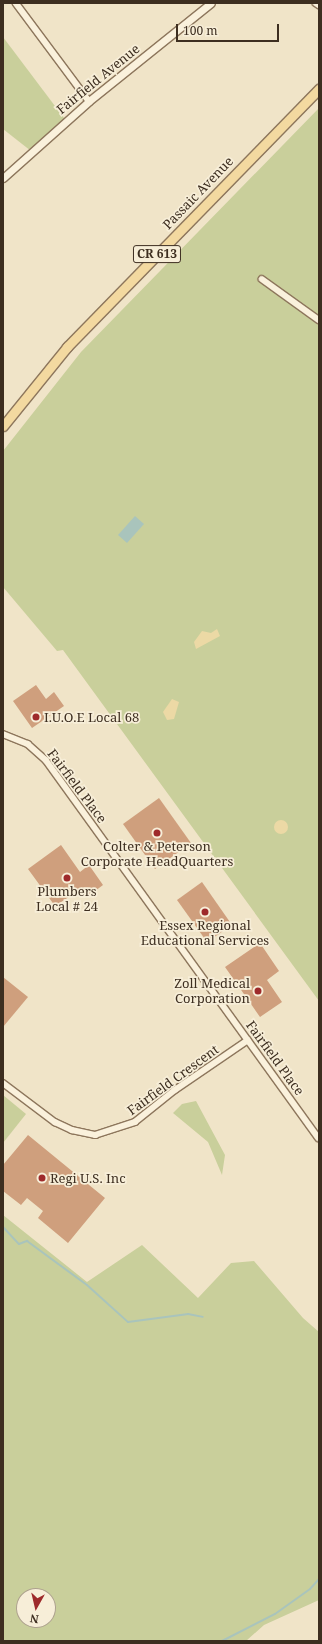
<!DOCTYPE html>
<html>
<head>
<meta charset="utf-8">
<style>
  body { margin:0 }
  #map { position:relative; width:322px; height:1644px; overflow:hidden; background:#f0e4c8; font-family:"Noto Serif",serif }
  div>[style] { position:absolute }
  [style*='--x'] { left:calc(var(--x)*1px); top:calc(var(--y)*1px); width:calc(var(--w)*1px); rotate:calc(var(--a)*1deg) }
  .green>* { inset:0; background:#c9cf9b }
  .sand>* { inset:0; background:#ecd9a5 }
  .round { border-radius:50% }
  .water>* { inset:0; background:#a9c4bc }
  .stream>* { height:2px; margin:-1px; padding:0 1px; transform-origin:1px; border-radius:1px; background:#a9c4bc }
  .building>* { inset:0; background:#cf9f7d }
  .roads { filter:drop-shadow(1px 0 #8d765c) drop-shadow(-1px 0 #8d765c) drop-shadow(0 1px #8d765c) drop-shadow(0 -1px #8d765c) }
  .minor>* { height:5.5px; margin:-2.75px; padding:0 2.75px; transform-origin:2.75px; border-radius:2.75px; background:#faf1dc }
  .tertiary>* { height:7px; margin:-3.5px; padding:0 3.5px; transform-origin:3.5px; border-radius:3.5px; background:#faf1dc }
  .primary>* { height:9px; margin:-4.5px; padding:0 4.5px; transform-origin:4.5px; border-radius:4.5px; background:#f3d9a0 }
  .dots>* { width:11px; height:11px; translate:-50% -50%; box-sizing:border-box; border:2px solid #f7eed8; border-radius:50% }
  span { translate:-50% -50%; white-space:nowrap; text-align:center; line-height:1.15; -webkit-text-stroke:3.5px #f7eed8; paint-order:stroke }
  .shield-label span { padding:1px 3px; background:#f7eed8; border:1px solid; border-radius:3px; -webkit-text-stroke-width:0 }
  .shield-label { font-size:12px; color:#3d2e20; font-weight:700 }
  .street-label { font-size:13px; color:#3d2e20 }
  .poi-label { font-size:13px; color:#3d2e20 }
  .left { translate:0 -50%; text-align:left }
  .right { translate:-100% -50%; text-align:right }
  .frame { position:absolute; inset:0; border:4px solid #3d2e20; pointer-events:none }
  .north { position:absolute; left:16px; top:1588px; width:40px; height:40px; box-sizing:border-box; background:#f7eed8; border:1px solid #ada18e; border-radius:50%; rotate:188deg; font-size:11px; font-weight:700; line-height:16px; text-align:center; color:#3d2e20 }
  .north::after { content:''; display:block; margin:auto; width:14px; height:18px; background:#9e2a2b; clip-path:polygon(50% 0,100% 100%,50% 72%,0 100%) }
  .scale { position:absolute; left:176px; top:24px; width:103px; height:18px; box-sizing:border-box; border:2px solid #3d2e20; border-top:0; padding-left:5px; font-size:12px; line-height:14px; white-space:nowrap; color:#3d2e20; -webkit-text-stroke:3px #f7eed8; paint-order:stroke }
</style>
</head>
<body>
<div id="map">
  <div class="green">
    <div style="clip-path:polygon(3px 37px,67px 122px,31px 151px,3px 129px)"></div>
    <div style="clip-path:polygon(319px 108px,319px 1001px,63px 650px,57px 651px,3px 587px,3px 451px,81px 352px)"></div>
    <div style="clip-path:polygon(3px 1095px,26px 1114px,3px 1143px)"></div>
    <div style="clip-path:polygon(196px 1101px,225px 1155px,222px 1175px,208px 1142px,173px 1113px,182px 1104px)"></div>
    <div style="clip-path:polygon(evenodd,3px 1215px,87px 1282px,142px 1245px,198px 1298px,231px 1263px,254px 1261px,303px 1318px,319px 1332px,319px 1600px,264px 1625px,246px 1641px,3px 1641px,3px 1215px,24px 1596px,48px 1596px,48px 1620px,24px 1620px,24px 1596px)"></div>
  </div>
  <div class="sand">
    <div style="clip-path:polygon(217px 629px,220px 636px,196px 649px,194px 642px,202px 631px,211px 633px)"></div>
    <div style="clip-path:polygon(172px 699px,179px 702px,174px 719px,167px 720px,163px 712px)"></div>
    <div class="round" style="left:274px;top:820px;width:14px;height:14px"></div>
  </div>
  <div class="water">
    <div style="clip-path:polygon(135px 516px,144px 524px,127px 543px,118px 535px)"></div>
  </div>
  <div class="stream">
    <div style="--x:3;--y:1227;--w:23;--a:47"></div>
    <div style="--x:19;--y:1244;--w:9;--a:-21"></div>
    <div style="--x:27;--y:1241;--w:74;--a:36.3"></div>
    <div style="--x:87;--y:1285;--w:55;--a:42.1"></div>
    <div style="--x:128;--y:1322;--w:61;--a:-7.6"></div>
    <div style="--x:188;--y:1314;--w:15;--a:11"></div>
    <div style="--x:222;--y:1641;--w:59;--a:-27"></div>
    <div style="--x:275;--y:1614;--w:43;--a:-35.5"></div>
    <div style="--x:310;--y:1589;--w:13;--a:-48"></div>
  </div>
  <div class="building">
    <div style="clip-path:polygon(36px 685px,46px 699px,54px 692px,64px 706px,32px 728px,13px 701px)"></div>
    <div style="clip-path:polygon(159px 798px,191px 843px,155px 869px,123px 824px)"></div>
    <div style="clip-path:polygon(61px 845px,80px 872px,89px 865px,103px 885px,87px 897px,81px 889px,55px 906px,28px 869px)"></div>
    <div style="clip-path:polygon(202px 882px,232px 925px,207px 942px,177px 900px)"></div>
    <div style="clip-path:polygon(260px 943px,279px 971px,267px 980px,282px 1002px,260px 1017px,225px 967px)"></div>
    <div style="clip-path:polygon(3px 977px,28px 997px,3px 1027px)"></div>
    <div style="clip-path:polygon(28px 1135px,105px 1198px,68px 1243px,38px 1218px,43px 1211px,27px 1198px,21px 1205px,3px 1191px,3px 1165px)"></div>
  </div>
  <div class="roads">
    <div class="minor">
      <div style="--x:16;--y:3;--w:122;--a:53.3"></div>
      <div style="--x:316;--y:3;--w:4;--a:34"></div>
      <div style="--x:262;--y:279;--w:70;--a:35.7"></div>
      <div style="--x:3;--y:734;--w:27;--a:22"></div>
      <div style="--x:28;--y:744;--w:24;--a:42"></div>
      <div style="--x:46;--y:760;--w:466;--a:54.2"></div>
      <div style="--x:3;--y:1083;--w:65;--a:36.9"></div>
      <div style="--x:55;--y:1122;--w:19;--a:25"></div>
      <div style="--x:72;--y:1130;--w:24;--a:12"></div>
      <div style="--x:95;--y:1135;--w:42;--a:-18"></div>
      <div style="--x:135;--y:1122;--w:51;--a:-38.7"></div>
      <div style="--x:175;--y:1090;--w:88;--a:-34.4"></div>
    </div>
    <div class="tertiary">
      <div style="--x:3;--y:178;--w:115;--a:-41.8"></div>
      <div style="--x:89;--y:101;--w:156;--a:-38.8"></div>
    </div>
    <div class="primary">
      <div style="--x:3;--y:426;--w:102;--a:-51"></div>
      <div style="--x:67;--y:347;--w:361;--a:-45.7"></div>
    </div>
  </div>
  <div class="dots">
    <div style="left:36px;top:717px;background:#9e2a2b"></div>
    <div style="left:157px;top:833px;background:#9e2a2b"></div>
    <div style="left:67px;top:878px;background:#9e2a2b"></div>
    <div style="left:205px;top:912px;background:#9e2a2b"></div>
    <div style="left:258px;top:991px;background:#9e2a2b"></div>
    <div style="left:42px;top:1178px;background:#9e2a2b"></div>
  </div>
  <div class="shield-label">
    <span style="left:157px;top:254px">CR 613</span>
  </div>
  <div class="street-label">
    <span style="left:98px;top:79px;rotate:-39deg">Fairfield Avenue</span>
    <span style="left:198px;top:193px;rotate:-46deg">Passaic Avenue</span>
    <span style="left:77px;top:786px;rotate:53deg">Fairfield Place</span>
    <span style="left:275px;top:1058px;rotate:54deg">Fairfield Place</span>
    <span style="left:173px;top:1080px;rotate:-36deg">Fairfield Crescent</span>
  </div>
  <div class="poi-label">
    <span class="left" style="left:44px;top:717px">I.U.O.E Local 68</span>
    <span style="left:157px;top:854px">Colter &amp; Peterson<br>Corporate HeadQuarters</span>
    <span style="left:67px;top:899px">Plumbers<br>Local # 24</span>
    <span style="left:205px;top:933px">Essex Regional<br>Educational Services</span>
    <span class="right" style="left:250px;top:991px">Zoll Medical<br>Corporation</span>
    <span class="left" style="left:50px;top:1178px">Regi U.S. Inc</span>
  </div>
  <div class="frame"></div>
  <div class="north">N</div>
  <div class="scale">100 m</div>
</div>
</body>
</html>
